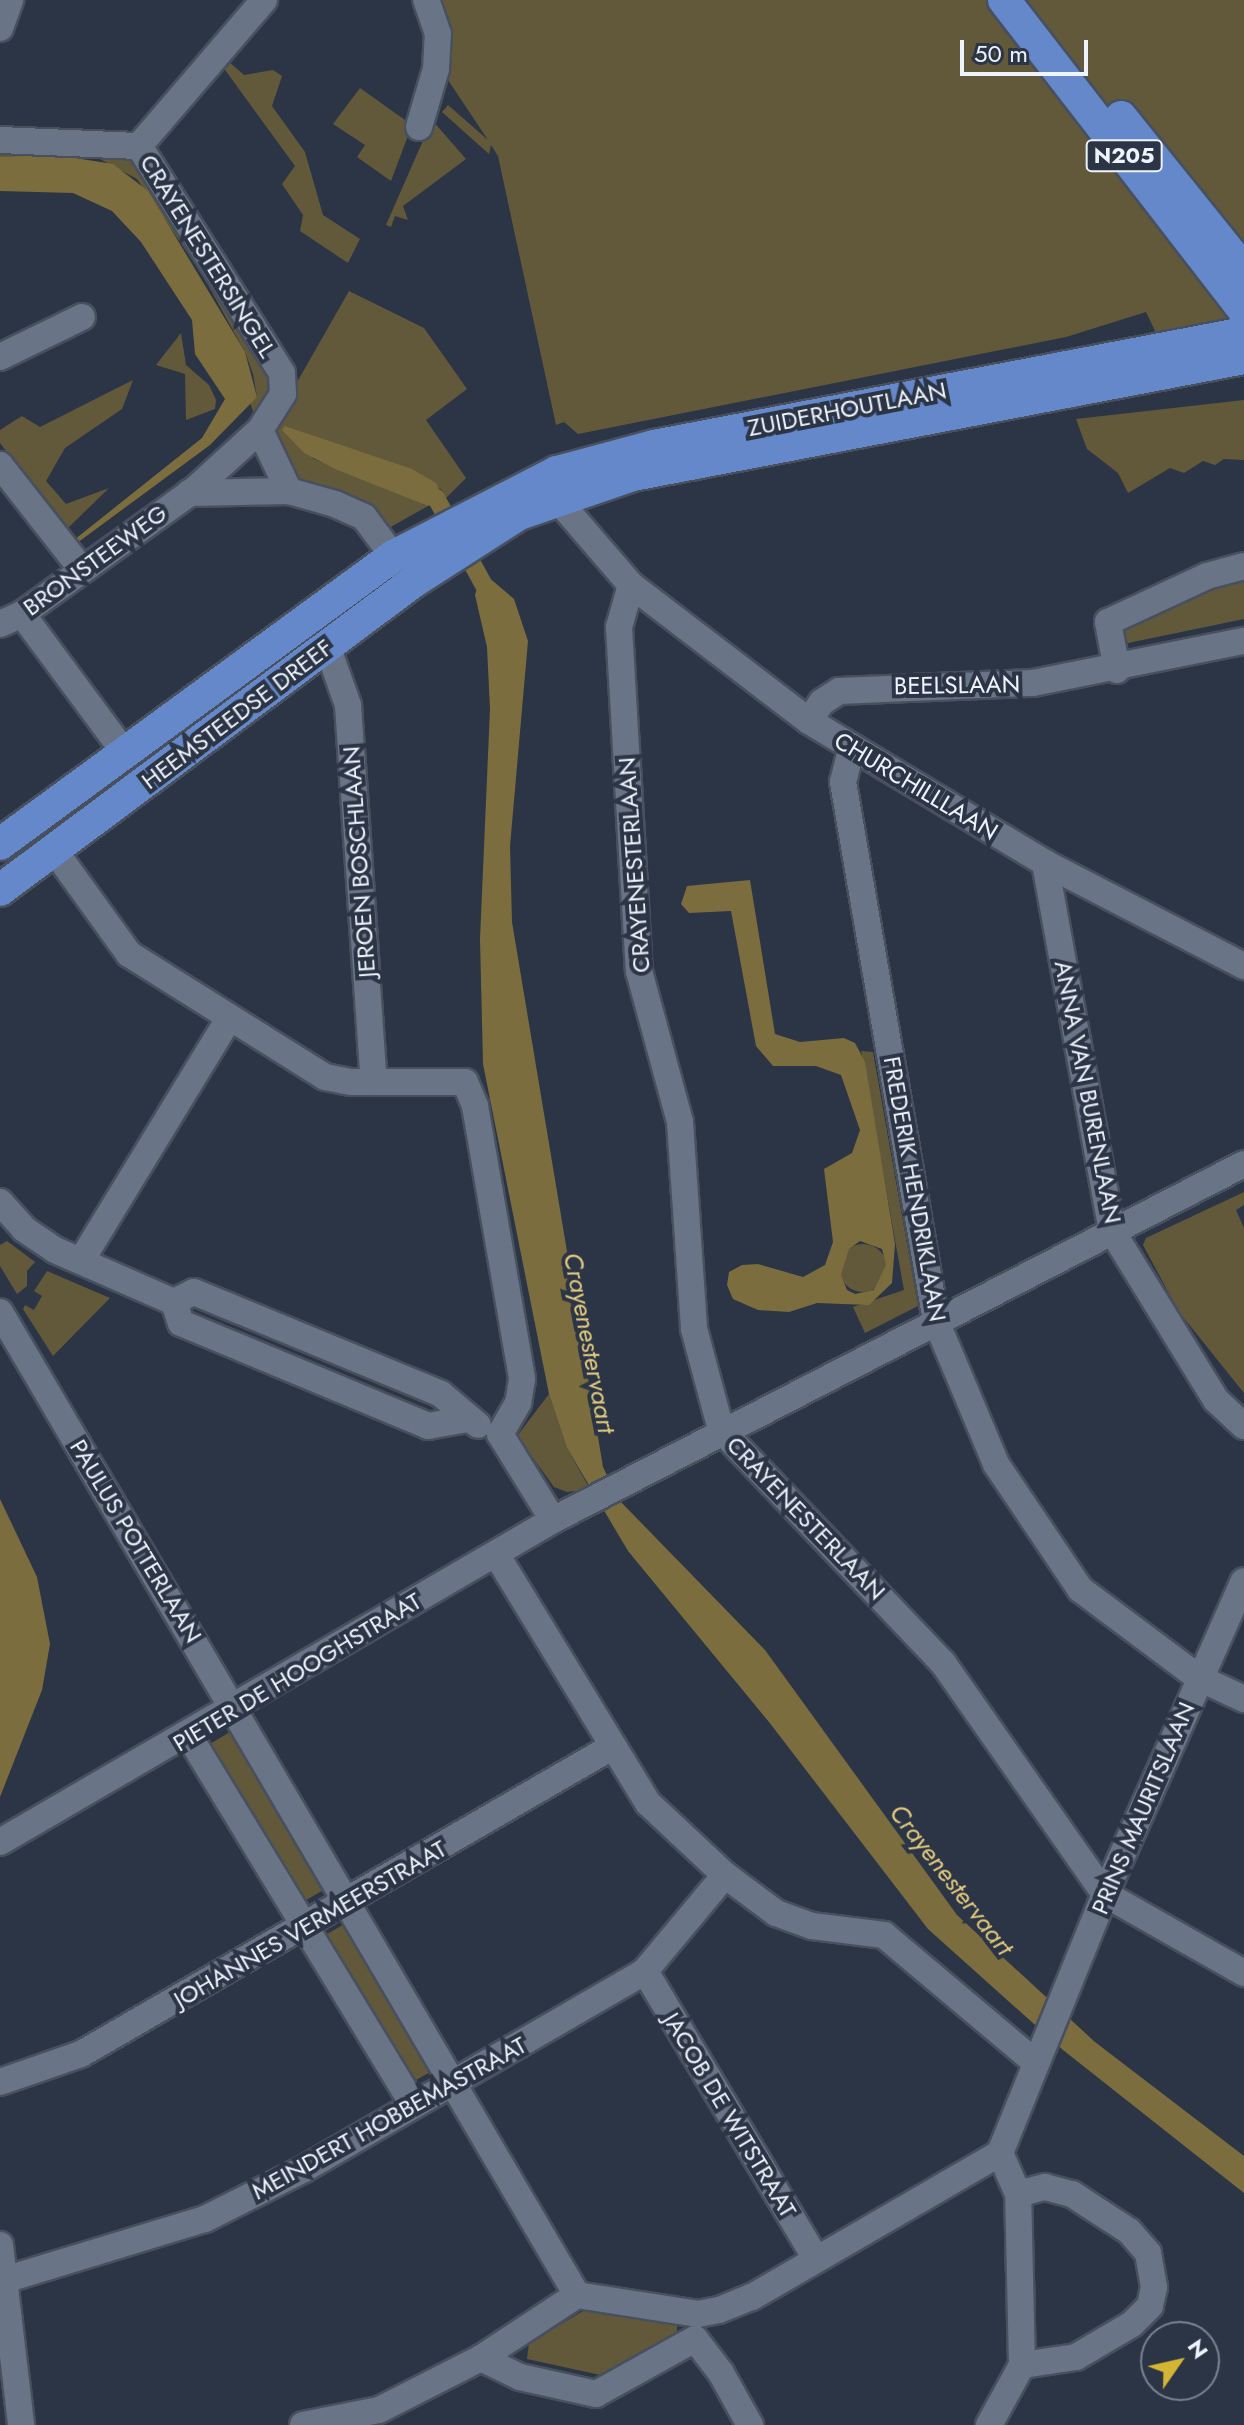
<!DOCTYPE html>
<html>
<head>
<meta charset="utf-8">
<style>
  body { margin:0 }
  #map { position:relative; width:1244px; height:2425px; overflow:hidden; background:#2c3545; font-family:Jost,sans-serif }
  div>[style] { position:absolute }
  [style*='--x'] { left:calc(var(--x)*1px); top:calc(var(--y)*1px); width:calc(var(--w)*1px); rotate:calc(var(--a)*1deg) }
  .green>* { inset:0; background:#62593b }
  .round { border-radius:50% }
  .water>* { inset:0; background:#7b6d3d }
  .canal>* { height:18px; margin:-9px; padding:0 9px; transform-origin:9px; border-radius:9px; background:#7b6d3d }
  .roads { filter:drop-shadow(2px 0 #48505e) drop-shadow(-2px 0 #48505e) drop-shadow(0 2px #48505e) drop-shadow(0 -2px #48505e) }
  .minor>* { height:26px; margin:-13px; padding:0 13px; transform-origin:13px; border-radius:13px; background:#697486 }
  .major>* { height:32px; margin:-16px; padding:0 16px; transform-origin:16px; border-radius:16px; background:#6488c9 }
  span { translate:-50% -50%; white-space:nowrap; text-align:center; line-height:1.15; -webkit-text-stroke:8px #2c3545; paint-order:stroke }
  .shield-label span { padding:2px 6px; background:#2c3545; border:2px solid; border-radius:6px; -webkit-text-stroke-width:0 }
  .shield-label { font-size:22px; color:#edf4fe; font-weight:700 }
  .street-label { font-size:24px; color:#edf4fe }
  .water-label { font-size:26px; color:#e0ca7e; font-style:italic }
  .north { position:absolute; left:1140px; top:2321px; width:80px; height:80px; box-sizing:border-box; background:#2c3545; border:2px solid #79818f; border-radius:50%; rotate:56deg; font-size:22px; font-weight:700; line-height:32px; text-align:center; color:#edf4fe }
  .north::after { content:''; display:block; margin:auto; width:28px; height:36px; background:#d5b534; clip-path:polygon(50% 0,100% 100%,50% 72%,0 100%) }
  .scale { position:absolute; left:960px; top:40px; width:128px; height:36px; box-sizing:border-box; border:4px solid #edf4fe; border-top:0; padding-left:10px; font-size:24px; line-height:28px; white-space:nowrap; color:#edf4fe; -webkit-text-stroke:6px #2c3545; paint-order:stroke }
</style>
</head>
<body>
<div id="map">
  <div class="green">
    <div style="clip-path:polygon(432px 0,1244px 0,1244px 319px,1159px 339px,1146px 312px,1066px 337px,578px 434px,564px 422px,556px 425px,498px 156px,491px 145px,489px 154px,442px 112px,448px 105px,488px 140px,448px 80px,437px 104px)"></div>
    <div style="clip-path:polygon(228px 61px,244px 75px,273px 70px,282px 76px,272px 106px,305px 152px,323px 215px,360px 239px,348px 263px,300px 231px,303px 215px,282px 184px,295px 166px,223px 67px)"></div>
    <div style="clip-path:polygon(360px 88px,412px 125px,391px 181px,357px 157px,365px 145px,333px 124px)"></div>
    <div style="clip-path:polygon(432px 120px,466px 159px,403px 206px,408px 220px,395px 216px,391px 227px,386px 225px)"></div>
    <div style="clip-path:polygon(0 149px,134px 153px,274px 374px,267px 376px,270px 394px,257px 423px,250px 403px,257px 397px,253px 374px,245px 352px,202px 274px,137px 179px,100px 159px,0 157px)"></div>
    <div style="clip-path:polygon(349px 291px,424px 328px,467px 389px,426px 420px,466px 478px,444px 500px,442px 490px,381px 460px,285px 426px,314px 459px,428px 506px,387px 529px,367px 501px,296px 479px,274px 435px,276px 419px)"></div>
    <div style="clip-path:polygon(181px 333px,186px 365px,209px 385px,216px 400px,215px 409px,186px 420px,185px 374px,156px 365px)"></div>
    <div style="clip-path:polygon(133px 380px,122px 409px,65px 448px,46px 481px,66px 504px,109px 488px,66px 530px,0 443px,0 430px,22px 416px,40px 427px)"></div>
    <div style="clip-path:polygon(1244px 400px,1244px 460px,1224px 459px,1215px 465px,1203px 461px,1184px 473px,1170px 468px,1128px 493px,1118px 473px,1087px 449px,1076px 419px)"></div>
    <div style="clip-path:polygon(1244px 573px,1244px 619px,1128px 643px,1121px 629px)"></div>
    <div style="clip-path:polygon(861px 1051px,873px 1052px,918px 1306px,865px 1333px,853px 1307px,904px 1290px)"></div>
    <div style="clip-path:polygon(1244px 1192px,1244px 1205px,1236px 1210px,1244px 1228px,1244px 1393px,1179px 1312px,1143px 1245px,1146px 1238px)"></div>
    <div style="clip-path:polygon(7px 1241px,35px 1262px,27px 1271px,27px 1286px,17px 1294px,0 1266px,0 1245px)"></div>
    <div class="round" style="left:839px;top:1244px;width:48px;height:48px"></div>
    <div style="clip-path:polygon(47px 1271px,110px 1298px,53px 1356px,23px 1309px,25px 1305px,34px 1310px,42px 1296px,34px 1291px)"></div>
    <div style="clip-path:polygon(549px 1394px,567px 1448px,590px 1489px,567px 1492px,554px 1487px,517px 1436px)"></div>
    <div style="clip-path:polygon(235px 1729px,327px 1888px,301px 1903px,210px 1744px)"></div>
    <div style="clip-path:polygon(348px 1922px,434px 2070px,407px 2085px,322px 1937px)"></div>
    <div style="clip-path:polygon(590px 2307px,677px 2322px,677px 2336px,605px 2376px,527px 2359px,529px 2343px)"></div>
  </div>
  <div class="water">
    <div style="clip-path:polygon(56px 155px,113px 164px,148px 191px,245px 352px,257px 397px,210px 445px,77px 543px,74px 540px,202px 438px,225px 399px,195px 354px,192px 320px,141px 242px,112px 211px,73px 193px,0 191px,0 157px)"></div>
    <div style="clip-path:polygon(285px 426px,412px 469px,436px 483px,444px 500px,428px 506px,335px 469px,304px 453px,282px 430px)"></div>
    <div style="clip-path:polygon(487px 576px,514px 599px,528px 641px,510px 846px,512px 922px,603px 1467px,619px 1500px,765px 1650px,957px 1915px,1095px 2042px,1244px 2156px,1244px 2193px,1063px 2050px,928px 1929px,769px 1722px,628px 1551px,567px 1448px,549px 1394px,483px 1064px,480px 939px,490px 709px,487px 647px,475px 595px,480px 579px)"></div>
    <div style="clip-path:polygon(evenodd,750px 880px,775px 1034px,800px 1042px,844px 1038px,855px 1043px,865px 1062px,895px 1244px,892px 1283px,869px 1305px,817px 1303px,789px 1312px,758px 1310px,733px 1299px,727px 1285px,729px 1272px,742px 1265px,758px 1264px,803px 1277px,825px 1265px,833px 1242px,824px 1169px,852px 1153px,860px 1130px,841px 1075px,816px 1066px,773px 1066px,756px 1046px,731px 911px,689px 913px,681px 904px,687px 886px,750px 880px,860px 1241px,882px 1249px,886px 1265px,874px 1290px,855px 1294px,847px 1290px,841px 1275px,849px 1249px,860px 1241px)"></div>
    <div style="clip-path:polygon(0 1499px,37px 1577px,50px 1644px,42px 1690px,0 1797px)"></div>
  </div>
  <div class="canal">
    <div style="--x:422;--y:490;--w:16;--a:30"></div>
    <div style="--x:436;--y:498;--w:114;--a:61.2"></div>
  </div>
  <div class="roads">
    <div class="minor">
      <div style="--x:0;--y:28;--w:30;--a:-70"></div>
      <div style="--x:419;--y:127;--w:60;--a:-73.7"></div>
      <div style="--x:436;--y:69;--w:35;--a:-87"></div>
      <div style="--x:438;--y:34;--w:36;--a:-109"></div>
      <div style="--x:0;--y:140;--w:139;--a:2.5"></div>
      <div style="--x:139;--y:146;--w:192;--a:-49.4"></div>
      <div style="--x:0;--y:357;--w:91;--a:-26"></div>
      <div style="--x:260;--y:430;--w:68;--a:64.6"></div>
      <div style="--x:0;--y:465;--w:130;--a:51.9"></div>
      <div style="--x:557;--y:484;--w:15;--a:90"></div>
      <div style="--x:557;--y:499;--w:113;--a:49.3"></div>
      <div style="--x:631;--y:585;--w:224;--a:37.4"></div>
      <div style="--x:809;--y:721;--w:275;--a:31"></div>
      <div style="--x:1045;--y:863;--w:224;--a:27.4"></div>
      <div style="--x:189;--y:493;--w:100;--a:-1.1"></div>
      <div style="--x:289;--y:491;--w:48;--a:15.8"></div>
      <div style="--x:335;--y:504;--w:32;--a:24"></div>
      <div style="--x:364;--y:517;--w:69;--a:53.3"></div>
      <div style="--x:631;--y:585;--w:44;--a:105.9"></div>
      <div style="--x:619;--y:627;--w:345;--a:86.7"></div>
      <div style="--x:639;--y:971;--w:156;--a:74.8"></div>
      <div style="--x:680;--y:1122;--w:207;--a:86.1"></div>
      <div style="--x:694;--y:1329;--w:105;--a:75"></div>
      <div style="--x:721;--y:1430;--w:322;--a:46.4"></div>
      <div style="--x:943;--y:1663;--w:282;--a:55"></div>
      <div style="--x:1105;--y:1894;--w:160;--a:29.6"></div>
      <div style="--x:22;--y:614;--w:172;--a:53.5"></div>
      <div style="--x:0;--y:624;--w:24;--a:-24"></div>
      <div style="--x:22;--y:614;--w:212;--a:-35.8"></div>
      <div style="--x:194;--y:490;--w:89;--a:-42.3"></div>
      <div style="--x:260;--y:430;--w:43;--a:-57.4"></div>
      <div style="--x:283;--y:394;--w:21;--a:-93"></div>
      <div style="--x:282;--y:373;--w:268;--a:-122.2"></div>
      <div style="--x:327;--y:646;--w:63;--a:70.4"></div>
      <div style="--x:348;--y:705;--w:378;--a:86.1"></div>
      <div style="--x:1117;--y:670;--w:49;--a:-100.6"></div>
      <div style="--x:1108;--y:622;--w:109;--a:-24.9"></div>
      <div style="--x:1207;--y:576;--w:38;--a:-15"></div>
      <div style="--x:809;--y:721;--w:23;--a:-56"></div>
      <div style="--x:822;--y:702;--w:20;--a:-33"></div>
      <div style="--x:839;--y:691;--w:194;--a:-2.4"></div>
      <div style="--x:1033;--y:683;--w:215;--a:-11.3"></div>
      <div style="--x:851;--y:750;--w:33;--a:104"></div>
      <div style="--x:843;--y:782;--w:547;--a:80.21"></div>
      <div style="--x:936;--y:1321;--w:155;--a:67.2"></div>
      <div style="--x:996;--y:1464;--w:151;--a:56.1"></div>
      <div style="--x:1080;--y:1589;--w:149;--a:36.8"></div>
      <div style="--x:1199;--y:1678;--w:50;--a:25"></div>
      <div style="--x:54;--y:850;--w:128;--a:54.2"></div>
      <div style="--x:129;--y:954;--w:231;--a:32.1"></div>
      <div style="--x:325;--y:1077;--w:26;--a:11"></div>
      <div style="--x:351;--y:1082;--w:114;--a:0"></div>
      <div style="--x:465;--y:1082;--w:26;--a:67"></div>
      <div style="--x:475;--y:1106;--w:277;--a:80.2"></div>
      <div style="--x:522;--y:1379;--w:24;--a:99"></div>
      <div style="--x:518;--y:1403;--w:36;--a:120"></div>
      <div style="--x:1045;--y:863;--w:374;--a:79.7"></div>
      <div style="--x:1112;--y:1231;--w:198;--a:58.4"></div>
      <div style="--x:1216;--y:1400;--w:38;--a:43"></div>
      <div style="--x:0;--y:1202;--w:36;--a:48"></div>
      <div style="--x:24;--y:1229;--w:37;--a:34"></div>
      <div style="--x:55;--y:1250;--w:130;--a:23.6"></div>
      <div style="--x:174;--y:1302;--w:22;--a:72"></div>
      <div style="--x:181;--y:1323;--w:268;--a:22.6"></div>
      <div style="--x:428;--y:1426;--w:39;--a:-10"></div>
      <div style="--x:81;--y:1261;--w:282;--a:-58.6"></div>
      <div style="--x:174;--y:1302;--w:22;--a:-27"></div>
      <div style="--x:194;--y:1292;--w:267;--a:22.4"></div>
      <div style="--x:441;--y:1394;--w:48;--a:40"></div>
      <div style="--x:0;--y:1312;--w:1140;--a:59.59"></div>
      <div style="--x:500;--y:1434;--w:101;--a:58.4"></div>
      <div style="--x:496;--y:1554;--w:292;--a:58.6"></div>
      <div style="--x:648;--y:1803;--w:105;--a:43.1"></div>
      <div style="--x:725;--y:1875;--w:64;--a:36.7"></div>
      <div style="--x:776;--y:1913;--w:38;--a:20"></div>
      <div style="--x:812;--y:1926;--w:73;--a:7.1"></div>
      <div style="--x:884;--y:1935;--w:199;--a:40.1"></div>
      <div style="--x:189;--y:1736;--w:429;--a:58.7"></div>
      <div style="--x:0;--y:1842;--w:640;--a:-30.21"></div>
      <div style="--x:553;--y:1520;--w:777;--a:-27.26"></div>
      <div style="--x:645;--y:1971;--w:335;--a:59.3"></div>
      <div style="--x:0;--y:2082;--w:86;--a:-19.1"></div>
      <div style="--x:81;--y:2054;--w:611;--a:-30.05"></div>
      <div style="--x:1000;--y:2153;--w:279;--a:-67.9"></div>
      <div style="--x:1105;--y:1894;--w:342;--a:-66.1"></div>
      <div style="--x:1018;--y:2194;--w:28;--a:-15"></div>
      <div style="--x:1045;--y:2187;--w:28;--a:15"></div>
      <div style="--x:1072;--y:2194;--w:68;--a:33"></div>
      <div style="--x:1129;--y:2231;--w:29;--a:49"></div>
      <div style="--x:1148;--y:2253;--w:35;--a:80"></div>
      <div style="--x:1154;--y:2287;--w:19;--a:102"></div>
      <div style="--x:1150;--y:2306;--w:25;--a:135"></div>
      <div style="--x:1132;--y:2324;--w:65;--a:149.5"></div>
      <div style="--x:1076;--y:2357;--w:55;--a:171.6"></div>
      <div style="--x:0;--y:2245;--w:181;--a:83.3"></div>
      <div style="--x:4;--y:2280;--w:210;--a:-16.9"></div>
      <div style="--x:205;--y:2219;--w:111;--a:-26.8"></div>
      <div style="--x:304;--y:2169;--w:394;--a:-30.1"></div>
      <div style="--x:645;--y:1971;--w:125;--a:-50.2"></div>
      <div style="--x:695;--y:2339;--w:43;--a:52.6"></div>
      <div style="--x:721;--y:2373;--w:60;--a:60.9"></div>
      <div style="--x:481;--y:2358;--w:43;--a:26"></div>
      <div style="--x:520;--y:2377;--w:78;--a:12.6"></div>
      <div style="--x:596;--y:2394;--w:113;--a:-29.1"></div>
      <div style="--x:303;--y:2425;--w:77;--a:-11.2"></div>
      <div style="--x:379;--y:2410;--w:114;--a:-27"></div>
      <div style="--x:481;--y:2358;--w:115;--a:-33.3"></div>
      <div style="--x:577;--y:2295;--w:122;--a:8.9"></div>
      <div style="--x:698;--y:2314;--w:21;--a:-11"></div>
      <div style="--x:719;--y:2310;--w:35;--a:-22"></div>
      <div style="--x:752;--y:2297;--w:287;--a:-30.1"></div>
      <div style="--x:989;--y:2425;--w:68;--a:-61.2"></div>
      <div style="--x:1022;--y:2365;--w:171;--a:-91.3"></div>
      <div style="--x:1018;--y:2194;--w:45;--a:-113.7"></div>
    </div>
    <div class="major">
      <div style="--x:1004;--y:0;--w:393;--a:52.3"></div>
      <div style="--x:1121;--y:117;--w:196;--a:51.2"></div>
      <div style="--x:0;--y:844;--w:488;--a:-36.2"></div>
      <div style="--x:394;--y:556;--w:183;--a:-27.3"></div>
      <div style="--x:557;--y:472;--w:100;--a:-15"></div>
      <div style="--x:654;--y:446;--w:601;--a:-10.84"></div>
      <div style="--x:0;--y:890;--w:515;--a:-36.71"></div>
      <div style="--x:413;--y:582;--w:126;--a:-32.7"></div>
      <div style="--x:519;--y:514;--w:120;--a:-18.9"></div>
      <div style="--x:633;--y:475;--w:622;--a:-10.84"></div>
    </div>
  </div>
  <div class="shield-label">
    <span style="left:1124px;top:156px">N205</span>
  </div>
  <div class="street-label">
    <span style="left:208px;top:256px;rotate:58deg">CRAYENESTERSINGEL</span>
    <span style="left:847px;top:409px;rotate:-11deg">ZUIDERHOUTLAAN</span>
    <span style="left:95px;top:560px;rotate:-36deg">BRONSTEEWEG</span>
    <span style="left:957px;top:685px;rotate:-1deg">BEELSLAAN</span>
    <span style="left:237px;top:714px;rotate:-37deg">HEEMSTEEDSE DREEF</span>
    <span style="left:916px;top:786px;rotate:31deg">CHURCHILLLAAN</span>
    <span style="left:359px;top:862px;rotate:-94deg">JEROEN BOSCHLAAN</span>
    <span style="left:634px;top:865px;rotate:-94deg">CRAYENESTERLAAN</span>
    <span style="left:1088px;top:1092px;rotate:79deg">ANNA VAN BURENLAAN</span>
    <span style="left:915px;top:1189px;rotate:80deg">FREDERIK HENDRIKLAAN</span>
    <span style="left:806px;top:1518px;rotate:46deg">CRAYENESTERLAAN</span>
    <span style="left:136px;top:1541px;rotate:59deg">PAULUS POTTERLAAN</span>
    <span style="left:297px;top:1672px;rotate:-31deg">PIETER DE HOOGHSTRAAT</span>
    <span style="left:1143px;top:1808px;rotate:-67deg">PRINS MAURITSLAAN</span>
    <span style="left:310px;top:1924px;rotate:-30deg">JOHANNES VERMEERSTRAAT</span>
    <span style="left:730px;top:2115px;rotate:59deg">JACOB DE WITSTRAAT</span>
    <span style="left:389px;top:2118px;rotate:-29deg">MEINDERT HOBBEMASTRAAT</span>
  </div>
  <div class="water-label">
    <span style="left:589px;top:1343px;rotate:79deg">Crayenestervaart</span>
    <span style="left:951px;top:1880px;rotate:52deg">Crayenestervaart</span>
  </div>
  <div class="north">N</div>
  <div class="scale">50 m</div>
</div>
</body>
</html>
